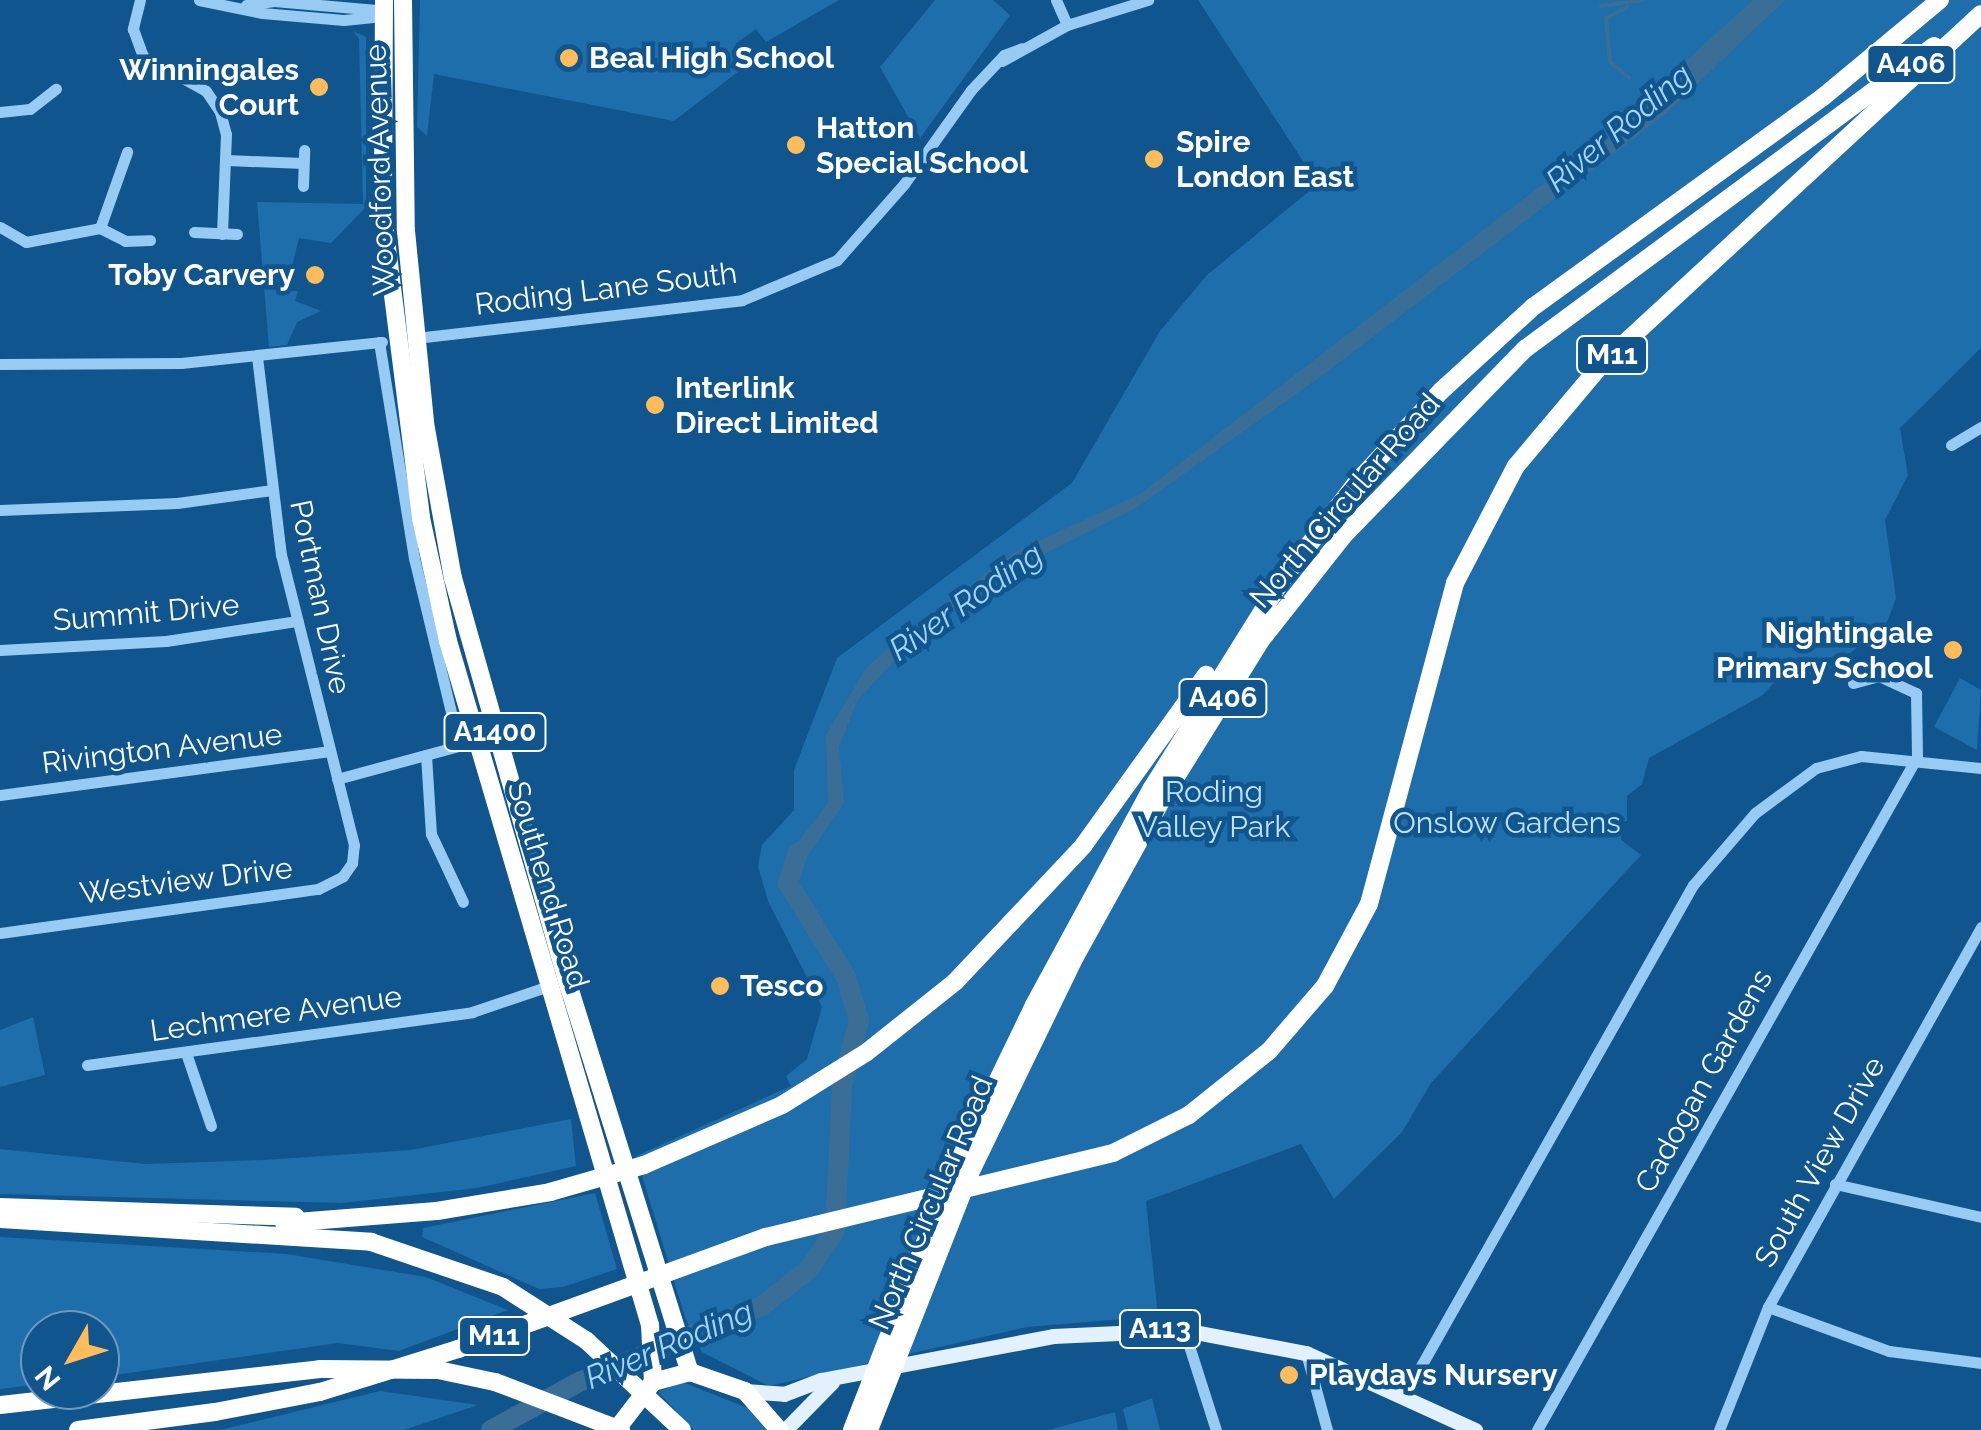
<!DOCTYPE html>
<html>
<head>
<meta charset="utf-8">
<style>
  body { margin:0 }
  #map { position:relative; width:1981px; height:1430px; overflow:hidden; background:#10558d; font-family:Raleway,sans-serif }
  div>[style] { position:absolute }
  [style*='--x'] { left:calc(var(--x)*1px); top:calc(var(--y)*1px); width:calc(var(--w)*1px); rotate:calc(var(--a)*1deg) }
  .green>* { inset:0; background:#1e6eab }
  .water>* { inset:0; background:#3a6e97 }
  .stream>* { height:4px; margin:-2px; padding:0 2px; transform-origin:2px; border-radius:2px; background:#3a6e97 }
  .river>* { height:20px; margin:-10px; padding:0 10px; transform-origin:10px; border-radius:10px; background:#3a6e97 }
  .minor>* { height:11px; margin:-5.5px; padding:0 5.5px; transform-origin:5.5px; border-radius:5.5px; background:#98cbf3 }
  .major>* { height:15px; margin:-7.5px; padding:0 7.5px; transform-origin:7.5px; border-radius:7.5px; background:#e3f1ff }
  .highway>* { height:18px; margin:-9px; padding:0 9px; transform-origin:9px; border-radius:9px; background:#fff }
  .highway-bridge>* { height:18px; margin:-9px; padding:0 9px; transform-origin:9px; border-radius:9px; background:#fff }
  .dots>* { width:28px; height:28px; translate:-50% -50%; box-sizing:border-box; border:5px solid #10558d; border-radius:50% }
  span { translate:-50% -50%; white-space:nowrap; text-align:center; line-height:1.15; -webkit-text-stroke:9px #10558d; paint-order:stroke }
  .shield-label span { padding:2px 8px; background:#10558d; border:2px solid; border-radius:8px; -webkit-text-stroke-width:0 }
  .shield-label { font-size:28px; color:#fff; font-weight:700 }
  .poi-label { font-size:30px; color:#fff; font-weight:700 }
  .left { translate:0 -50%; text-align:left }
  .right { translate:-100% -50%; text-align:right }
  .street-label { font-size:30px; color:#fff }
  .park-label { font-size:30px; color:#bfe2fd }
  .water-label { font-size:32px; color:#a3d5fa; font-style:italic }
  .north { position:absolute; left:20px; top:1310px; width:100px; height:100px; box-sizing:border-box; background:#10558d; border:2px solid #7099bb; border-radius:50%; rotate:231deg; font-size:28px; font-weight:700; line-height:40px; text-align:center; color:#fff }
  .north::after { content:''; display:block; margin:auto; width:35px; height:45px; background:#ffbc59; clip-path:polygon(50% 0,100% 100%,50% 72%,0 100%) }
</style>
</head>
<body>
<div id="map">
  <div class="green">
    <div style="clip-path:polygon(420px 0,839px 0,766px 42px,756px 29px,735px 44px,752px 61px,674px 121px,434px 74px,427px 136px,417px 127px)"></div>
    <div style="clip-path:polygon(935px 0,993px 0,1010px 15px,920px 138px,880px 67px)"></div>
    <div style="clip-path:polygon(1198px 0,1981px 0,1981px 348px,1900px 428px,1908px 475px,1885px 520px,1896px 598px,1886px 625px,1816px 680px,1789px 666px,1763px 695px,1649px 758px,1642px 784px,1627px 796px,1627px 821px,1620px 821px,1621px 840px,1641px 855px,1431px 1083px,1402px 1132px,1334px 1199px,1301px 1144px,1146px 1201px,1158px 1316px,1027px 1327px,769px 1386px,702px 1352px,685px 1317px,636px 1156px,791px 1086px,786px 1076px,807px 1059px,822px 1007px,768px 901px,758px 866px,762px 845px,794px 810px,794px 770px,837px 658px,1072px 483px,1160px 331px,1207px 275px,1318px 184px)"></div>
    <div style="clip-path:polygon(353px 31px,366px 37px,366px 207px,331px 243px,299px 238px,286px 291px,298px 291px,295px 301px,321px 311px,297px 322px,287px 345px,269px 347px,257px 202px,363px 204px,359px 39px)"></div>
    <div style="clip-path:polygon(1960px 678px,1981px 690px,1977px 750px,1934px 727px)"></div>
    <div style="clip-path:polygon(33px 1017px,45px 1075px,0 1087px,0 1030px)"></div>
    <div style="clip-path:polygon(571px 1119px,576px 1166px,477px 1188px,342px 1203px,0 1194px,0 1149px,145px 1164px,264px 1160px,411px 1150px)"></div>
    <div style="clip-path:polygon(595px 1193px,617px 1269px,563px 1287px,539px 1289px,422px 1237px,423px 1228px)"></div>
    <div style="clip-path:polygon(0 1237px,287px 1254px,426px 1277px,508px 1310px,399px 1351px,338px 1343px,100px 1377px,100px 1330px,40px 1330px,40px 1384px,0 1389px)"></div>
    <div style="clip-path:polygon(682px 1382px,750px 1409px,766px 1430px,694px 1430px,658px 1392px)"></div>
    <div style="clip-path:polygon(380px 1391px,478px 1405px,404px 1430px,220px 1430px)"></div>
    <div style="clip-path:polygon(1152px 1398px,1160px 1430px,1128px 1430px,1123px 1409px)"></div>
    <div style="clip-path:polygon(1115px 1412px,1118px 1430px,1048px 1430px)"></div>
  </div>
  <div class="water">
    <div style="clip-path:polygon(1753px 0,1785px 0,1667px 113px,1324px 374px,1136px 508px,1008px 572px,915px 638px,857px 701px,839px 747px,844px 803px,795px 874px,780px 882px,787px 856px,828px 803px,826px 735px,865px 670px,895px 641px,1015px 552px,1140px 494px,1591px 147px)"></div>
  </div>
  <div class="stream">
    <div style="--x:1601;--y:6;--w:43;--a:-7.9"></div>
    <div style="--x:1627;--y:7;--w:24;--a:152"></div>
    <div style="--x:1606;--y:18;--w:44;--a:84.8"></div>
    <div style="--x:1610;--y:62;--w:25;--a:40"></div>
  </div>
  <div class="river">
    <div style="--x:491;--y:1430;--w:100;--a:-28.6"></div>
    <div style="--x:579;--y:1382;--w:198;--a:-22.6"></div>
    <div style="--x:762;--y:1306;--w:60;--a:-38.2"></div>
    <div style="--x:809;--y:1269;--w:46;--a:-55.6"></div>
    <div style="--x:835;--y:1231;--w:145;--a:-87.2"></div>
    <div style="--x:842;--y:1086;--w:68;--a:-75.6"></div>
    <div style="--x:859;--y:1020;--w:45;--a:-106.8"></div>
    <div style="--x:846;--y:977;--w:110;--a:-121.7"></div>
    <div style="--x:788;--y:883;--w:32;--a:-72"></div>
  </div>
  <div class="minor">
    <div style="--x:140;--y:0;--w:30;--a:104"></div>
    <div style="--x:133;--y:29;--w:29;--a:70"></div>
    <div style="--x:143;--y:56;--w:72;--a:29.1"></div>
    <div style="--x:206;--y:91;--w:25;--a:56"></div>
    <div style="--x:220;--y:112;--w:23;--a:75"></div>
    <div style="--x:226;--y:134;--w:100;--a:92.3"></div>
    <div style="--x:199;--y:0;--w:64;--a:11.7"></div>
    <div style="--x:262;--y:13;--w:82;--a:4.9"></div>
    <div style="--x:344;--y:20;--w:39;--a:-6"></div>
    <div style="--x:1056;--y:0;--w:27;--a:66"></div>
    <div style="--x:246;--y:5;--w:28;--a:-8"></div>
    <div style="--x:274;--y:1;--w:103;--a:5"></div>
    <div style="--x:377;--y:10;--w:8;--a:45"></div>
    <div style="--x:1002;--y:61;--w:74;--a:-29"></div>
    <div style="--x:1067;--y:25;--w:85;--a:-17.2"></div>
    <div style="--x:0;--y:112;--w:30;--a:-6"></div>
    <div style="--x:30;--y:109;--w:33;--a:-38"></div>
    <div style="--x:226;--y:160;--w:77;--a:2.2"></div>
    <div style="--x:303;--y:186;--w:36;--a:-88"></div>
    <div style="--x:0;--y:227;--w:30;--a:30"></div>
    <div style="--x:26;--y:242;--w:75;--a:-10.7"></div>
    <div style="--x:100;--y:228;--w:28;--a:27"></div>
    <div style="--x:125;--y:241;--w:25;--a:-2"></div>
    <div style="--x:100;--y:228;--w:81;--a:-70.4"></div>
    <div style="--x:194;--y:232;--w:43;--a:2.7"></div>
    <div style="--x:416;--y:338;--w:328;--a:-6.6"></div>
    <div style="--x:742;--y:300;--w:103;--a:-22.8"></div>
    <div style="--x:837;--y:260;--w:101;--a:-48.6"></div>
    <div style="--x:904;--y:184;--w:115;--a:-54.5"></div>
    <div style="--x:971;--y:90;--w:48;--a:-46.7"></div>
    <div style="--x:1004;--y:55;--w:19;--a:-21"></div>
    <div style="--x:379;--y:342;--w:219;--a:80.8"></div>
    <div style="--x:414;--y:558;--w:193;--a:76.5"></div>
    <div style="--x:0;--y:364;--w:181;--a:-0.3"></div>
    <div style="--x:181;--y:363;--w:202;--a:-6"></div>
    <div style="--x:1951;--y:445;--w:35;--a:-31"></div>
    <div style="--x:0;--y:510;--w:177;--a:-2.3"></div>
    <div style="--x:177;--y:503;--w:96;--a:-7.8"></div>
    <div style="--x:0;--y:650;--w:166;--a:-3.1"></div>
    <div style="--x:166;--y:641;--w:133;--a:-8.7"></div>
    <div style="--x:1853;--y:683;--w:27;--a:-15"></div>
    <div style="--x:1879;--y:676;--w:41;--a:24.7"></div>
    <div style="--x:1916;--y:693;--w:64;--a:89.1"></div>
    <div style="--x:426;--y:755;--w:79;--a:86.4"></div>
    <div style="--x:431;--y:834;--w:75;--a:64.8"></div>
    <div style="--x:337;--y:779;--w:145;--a:-15.2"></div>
    <div style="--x:0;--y:795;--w:333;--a:-7.6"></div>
    <div style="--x:0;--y:933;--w:321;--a:-7.9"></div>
    <div style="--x:318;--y:889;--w:28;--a:-27"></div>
    <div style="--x:343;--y:876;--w:16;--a:-55"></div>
    <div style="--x:352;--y:863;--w:18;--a:-84"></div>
    <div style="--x:354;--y:845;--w:299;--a:-104.1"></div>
    <div style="--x:281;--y:555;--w:200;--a:-96.9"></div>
    <div style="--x:186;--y:1053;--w:77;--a:71.1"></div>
    <div style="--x:87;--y:1065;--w:389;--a:-7.8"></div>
    <div style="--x:472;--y:1012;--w:81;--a:-18.7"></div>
    <div style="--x:1835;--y:1184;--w:150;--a:12.7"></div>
    <div style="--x:1768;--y:1307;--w:129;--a:20"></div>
    <div style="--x:1889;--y:1351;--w:93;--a:7.4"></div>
    <div style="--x:1184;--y:1330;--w:105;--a:72.3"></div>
    <div style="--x:1306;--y:1353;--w:80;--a:74.7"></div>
    <div style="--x:1404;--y:1396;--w:587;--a:-60.51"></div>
    <div style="--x:1693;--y:885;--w:95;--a:-49.3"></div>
    <div style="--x:1755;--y:813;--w:76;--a:-36.4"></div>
    <div style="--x:1816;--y:768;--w:47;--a:-14.9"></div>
    <div style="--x:1861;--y:756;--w:121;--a:5.7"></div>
    <div style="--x:1537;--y:1430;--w:773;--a:-60.55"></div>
    <div style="--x:1719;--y:1430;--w:132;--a:-68.3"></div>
    <div style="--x:1768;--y:1307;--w:436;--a:-60.7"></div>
  </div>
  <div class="major">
    <div style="--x:745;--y:1391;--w:39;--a:4"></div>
    <div style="--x:784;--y:1394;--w:40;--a:-21"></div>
    <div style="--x:821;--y:1380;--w:236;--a:-10.7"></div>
    <div style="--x:1053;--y:1336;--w:131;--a:-2.6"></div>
    <div style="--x:1184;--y:1330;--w:124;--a:10.7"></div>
    <div style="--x:1306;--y:1353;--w:186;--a:24.5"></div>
    <div style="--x:785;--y:1430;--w:67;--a:-45.6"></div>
  </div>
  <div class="highway">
    <div style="--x:384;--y:0;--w:216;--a:90.3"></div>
    <div style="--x:383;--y:216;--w:304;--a:82.8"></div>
    <div style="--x:421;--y:518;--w:126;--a:77.6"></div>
    <div style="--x:448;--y:641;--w:713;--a:73.55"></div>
    <div style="--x:650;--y:1325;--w:57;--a:87"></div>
    <div style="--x:403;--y:0;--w:231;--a:89.3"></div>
    <div style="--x:406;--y:231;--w:193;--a:84.3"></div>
    <div style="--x:425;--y:423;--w:158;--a:79.8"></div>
    <div style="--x:453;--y:578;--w:425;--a:74.2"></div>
    <div style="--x:569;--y:987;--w:404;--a:72.6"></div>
    <div style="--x:955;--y:982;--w:187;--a:-46.7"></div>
    <div style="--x:1083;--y:846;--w:211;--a:-54.3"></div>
    <div style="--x:970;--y:1173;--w:240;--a:-64.1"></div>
    <div style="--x:1075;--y:957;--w:184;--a:-61.1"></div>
    <div style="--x:1164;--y:796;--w:184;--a:-58.1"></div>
    <div style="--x:1261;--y:640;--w:134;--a:-51.7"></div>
    <div style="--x:1344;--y:535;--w:260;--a:-45.8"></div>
    <div style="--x:1525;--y:349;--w:509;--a:-36.53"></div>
    <div style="--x:950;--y:1179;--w:193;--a:-64.2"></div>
    <div style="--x:1034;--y:1005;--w:247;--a:-61.5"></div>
    <div style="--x:1152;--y:788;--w:245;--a:-58"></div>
    <div style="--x:1282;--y:580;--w:123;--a:-52.6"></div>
    <div style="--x:1357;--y:482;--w:124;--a:-47.3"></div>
    <div style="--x:1441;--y:391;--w:125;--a:-42.4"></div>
    <div style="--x:1533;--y:307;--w:358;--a:-35.9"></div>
    <div style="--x:1823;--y:97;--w:152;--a:-39.7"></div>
    <div style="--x:0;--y:1207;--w:296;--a:1.9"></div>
    <div style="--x:0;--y:1219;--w:372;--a:3.5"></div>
    <div style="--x:371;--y:1242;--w:139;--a:18.8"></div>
    <div style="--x:503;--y:1287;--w:100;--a:32.7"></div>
    <div style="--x:284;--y:1223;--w:153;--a:-4.5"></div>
    <div style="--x:437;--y:1211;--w:115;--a:-9.5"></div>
    <div style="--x:766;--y:1237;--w:357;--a:-13.6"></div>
    <div style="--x:1113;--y:1153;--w:85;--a:-26.6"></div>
    <div style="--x:1189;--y:1115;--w:102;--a:-38.7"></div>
    <div style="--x:1269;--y:1051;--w:86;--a:-49.3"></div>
    <div style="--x:1325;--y:986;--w:93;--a:-61.8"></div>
    <div style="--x:1369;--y:904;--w:332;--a:-75"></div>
    <div style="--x:1455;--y:583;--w:132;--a:-62.5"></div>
    <div style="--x:1516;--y:466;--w:132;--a:-49.9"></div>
    <div style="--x:1601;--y:365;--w:517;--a:-42.73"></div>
    <div style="--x:0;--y:1405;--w:322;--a:-6.4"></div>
    <div style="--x:320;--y:1369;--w:118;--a:0.5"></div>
    <div style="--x:438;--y:1370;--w:58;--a:11.9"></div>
    <div style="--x:78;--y:1430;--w:138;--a:-7.5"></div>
    <div style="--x:616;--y:1430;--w:61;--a:-52.4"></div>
    <div style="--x:653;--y:1382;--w:38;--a:-15"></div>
    <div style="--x:690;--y:1372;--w:58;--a:19.1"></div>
    <div style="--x:745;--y:1391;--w:52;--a:48.9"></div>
  </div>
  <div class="highway-bridge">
    <div style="--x:550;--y:1192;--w:98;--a:-16"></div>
    <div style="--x:644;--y:1165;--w:150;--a:-23.5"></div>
    <div style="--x:782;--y:1105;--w:100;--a:-31.9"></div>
    <div style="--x:867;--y:1052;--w:112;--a:-38.5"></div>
    <div style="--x:587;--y:1341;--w:130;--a:43.1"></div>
    <div style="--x:495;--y:1382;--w:135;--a:20.9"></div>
    <div style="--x:215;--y:1412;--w:107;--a:-10.8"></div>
    <div style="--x:320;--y:1392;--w:145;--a:-17.3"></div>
    <div style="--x:458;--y:1349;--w:328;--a:-20"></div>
    <div style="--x:852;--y:1430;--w:269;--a:-68.7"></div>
    <div style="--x:869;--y:1430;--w:276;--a:-68.5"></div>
  </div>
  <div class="dots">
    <div style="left:569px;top:58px;background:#ffbc59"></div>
    <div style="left:319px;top:87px;background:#ffbc59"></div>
    <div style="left:796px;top:145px;background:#ffbc59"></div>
    <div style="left:1154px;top:159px;background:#ffbc59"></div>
    <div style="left:315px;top:275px;background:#ffbc59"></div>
    <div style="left:655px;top:405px;background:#ffbc59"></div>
    <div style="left:1953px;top:650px;background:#ffbc59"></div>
    <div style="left:720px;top:986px;background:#ffbc59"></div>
    <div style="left:1289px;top:1375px;background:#ffbc59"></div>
  </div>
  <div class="shield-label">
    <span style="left:1911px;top:64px">A406</span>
    <span style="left:1612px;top:355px">M11</span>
    <span style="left:1223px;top:698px">A406</span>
    <span style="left:495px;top:732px">A1400</span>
    <span style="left:1160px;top:1329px">A113</span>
    <span style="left:494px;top:1336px">M11</span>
  </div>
  <div class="poi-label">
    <span class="left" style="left:589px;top:58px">Beal High School</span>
    <span class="right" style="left:299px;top:87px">Winningales<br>Court</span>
    <span class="left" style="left:816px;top:145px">Hatton<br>Special School</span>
    <span class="left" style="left:1176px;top:159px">Spire<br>London East</span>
    <span class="right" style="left:295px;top:275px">Toby Carvery</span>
    <span class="left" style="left:675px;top:405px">Interlink<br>Direct Limited</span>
    <span class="right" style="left:1933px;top:650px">Nightingale<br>Primary School</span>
    <span class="left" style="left:740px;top:986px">Tesco</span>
    <span class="left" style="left:1309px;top:1375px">Playdays Nursery</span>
  </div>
  <div class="street-label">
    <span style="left:380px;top:170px;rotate:-92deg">Woodford Avenue</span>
    <span style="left:606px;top:289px;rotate:-7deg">Roding Lane South</span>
    <span style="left:1345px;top:501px;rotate:-49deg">North Circular Road</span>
    <span style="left:320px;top:597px;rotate:78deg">Portman Drive</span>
    <span style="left:146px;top:613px;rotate:-5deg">Summit Drive</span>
    <span style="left:162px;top:749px;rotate:-7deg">Rivington Avenue</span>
    <span style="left:186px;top:881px;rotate:-7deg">Westview Drive</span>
    <span style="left:548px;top:885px;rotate:73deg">Southend Road</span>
    <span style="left:276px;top:1014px;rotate:-8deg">Lechmere Avenue</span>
    <span style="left:1704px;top:1081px;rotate:-61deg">Cadogan Gardens</span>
    <span style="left:1820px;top:1162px;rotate:-61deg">South View Drive</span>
    <span style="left:931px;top:1203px;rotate:-67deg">North Circular Road</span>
  </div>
  <div class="park-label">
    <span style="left:1214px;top:809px">Roding<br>Valley Park</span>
    <span style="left:1507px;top:823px">Onslow Gardens</span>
  </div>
  <div class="water-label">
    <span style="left:1619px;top:128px;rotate:-40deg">River Roding</span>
    <span style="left:966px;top:602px;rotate:-35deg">River Roding</span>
    <span style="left:669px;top:1345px;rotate:-23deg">River Roding</span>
  </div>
  <div class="north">N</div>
</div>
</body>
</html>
